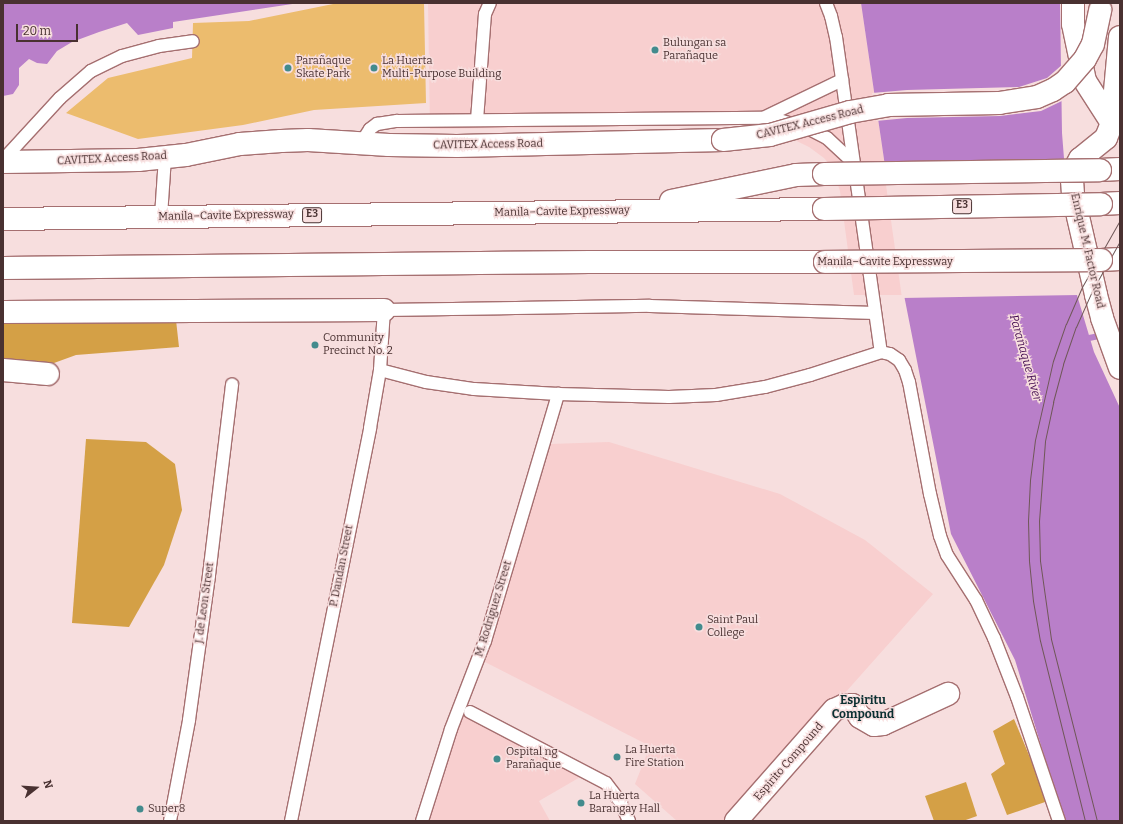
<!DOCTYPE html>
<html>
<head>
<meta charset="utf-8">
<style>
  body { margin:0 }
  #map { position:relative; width:1123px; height:824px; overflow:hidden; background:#f7dede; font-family:Bitter,serif }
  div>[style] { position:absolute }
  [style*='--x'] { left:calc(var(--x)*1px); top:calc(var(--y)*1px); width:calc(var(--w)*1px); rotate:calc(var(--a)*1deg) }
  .built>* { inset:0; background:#f8cfcf }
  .green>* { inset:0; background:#ecbc6e }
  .forest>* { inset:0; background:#d4a046 }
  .water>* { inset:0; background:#b97fc9 }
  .pier>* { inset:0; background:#f7dede }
  .stream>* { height:6px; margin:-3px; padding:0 3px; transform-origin:3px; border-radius:3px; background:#b97fc9 }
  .roads { filter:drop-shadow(1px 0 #a56f70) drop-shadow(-1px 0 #a56f70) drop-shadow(0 1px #a56f70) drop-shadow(0 -1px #a56f70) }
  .service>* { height:12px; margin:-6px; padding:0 6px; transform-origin:6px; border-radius:6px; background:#fff }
  .minor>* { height:22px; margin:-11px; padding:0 11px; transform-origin:11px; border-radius:11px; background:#fff }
  .motorway>* { height:22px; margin:-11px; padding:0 11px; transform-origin:11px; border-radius:11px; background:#fff }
  .tram>* { height:1px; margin:-0.5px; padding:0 0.5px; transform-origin:0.5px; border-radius:0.5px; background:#6f5757 }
  .bridges { filter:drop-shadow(1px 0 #a56f70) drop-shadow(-1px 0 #a56f70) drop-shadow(0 1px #a56f70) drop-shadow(0 -1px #a56f70) }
  .minor-bridge>* { height:22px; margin:-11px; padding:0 11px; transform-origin:11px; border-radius:11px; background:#fff }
  .motorway-bridge>* { height:22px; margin:-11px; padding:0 11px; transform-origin:11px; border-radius:11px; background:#fff }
  .dots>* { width:11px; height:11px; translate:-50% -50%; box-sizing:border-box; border:2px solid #f7dede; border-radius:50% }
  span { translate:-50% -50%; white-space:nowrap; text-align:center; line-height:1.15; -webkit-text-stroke:3px #f7dede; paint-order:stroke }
  .shield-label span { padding:1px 3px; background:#f7dede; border:1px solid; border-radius:3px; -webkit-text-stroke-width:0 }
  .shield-label { font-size:10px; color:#493131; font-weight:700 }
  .poi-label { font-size:11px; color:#493131 }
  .left { translate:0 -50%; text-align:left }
  .street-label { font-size:11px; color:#493131 }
  .water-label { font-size:12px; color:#450e52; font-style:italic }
  .neighbourhood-label { font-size:12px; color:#0b2f31; font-weight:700 }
  .frame { position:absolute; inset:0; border:4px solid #493131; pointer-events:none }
  .north { position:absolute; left:16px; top:768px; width:40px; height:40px; -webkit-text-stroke:3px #f7dede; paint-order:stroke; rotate:73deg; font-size:11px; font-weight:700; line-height:16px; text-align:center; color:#493131 }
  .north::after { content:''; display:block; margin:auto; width:14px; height:18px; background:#493131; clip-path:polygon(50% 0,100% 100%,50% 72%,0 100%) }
  .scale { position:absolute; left:16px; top:24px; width:62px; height:18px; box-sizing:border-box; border:2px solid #493131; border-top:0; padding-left:5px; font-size:12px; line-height:14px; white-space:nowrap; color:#493131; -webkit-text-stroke:3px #f7dede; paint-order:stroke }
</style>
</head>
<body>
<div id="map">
  <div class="built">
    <div style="clip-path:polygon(428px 3px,861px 3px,904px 295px,854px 295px,840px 191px,832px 167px,824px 158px,809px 147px,772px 129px,755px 125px,723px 125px,430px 129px)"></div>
    <div style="clip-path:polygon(609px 442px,780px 494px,865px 540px,933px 594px,731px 821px,677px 821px,635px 784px,650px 746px,483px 661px,550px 444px)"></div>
    <div style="clip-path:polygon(462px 714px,582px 776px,539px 801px,550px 821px,424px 821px)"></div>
  </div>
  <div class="green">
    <div style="clip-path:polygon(338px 3px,424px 3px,426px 103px,314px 110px,243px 125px,138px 139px,66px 113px,108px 78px,192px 58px,193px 23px,249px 21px)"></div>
  </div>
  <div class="forest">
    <div style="clip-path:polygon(176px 320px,179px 347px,76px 355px,54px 363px,3px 359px,3px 324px)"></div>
    <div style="clip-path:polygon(86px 439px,146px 442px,175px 464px,182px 510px,164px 565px,129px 627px,72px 623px)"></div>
    <div style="clip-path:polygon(1014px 719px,1048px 801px,1007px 815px,991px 774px,1005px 764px,993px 731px)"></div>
    <div style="clip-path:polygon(966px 782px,977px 816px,963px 821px,934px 821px,925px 796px)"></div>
  </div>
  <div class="water">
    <div style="clip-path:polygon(3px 3px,299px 3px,173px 22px,173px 28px,138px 35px,127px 23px,99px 32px,72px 42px,57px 51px,47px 64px,37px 63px,29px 59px,19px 68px,19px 85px,13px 94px,3px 96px)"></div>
    <div style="clip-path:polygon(861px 3px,1060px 3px,1062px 133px,1074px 285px,1094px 352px,1120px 408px,1120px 821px,1064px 821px,1015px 660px,951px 534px,904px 295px)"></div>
  </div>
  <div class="pier">
    <div style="clip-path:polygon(1063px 64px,1064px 100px,1041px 111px,1000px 116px,907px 118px,876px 121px,872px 93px,907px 90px,1019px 87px,1047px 78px)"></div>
    <div style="clip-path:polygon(1066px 161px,1076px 285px,1079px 295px,902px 298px,883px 164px)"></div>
  </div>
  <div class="stream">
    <div style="--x:1089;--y:338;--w:32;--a:-11"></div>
  </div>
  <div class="roads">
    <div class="service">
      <div style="--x:826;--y:3;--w:14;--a:69"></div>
      <div style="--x:831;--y:16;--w:22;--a:77"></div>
      <div style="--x:836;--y:37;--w:318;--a:81.9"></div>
      <div style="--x:763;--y:118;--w:88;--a:-25.7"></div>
      <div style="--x:477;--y:120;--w:106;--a:-85.7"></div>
      <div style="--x:485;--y:14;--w:12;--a:-66"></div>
      <div style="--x:364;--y:144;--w:7;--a:-82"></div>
      <div style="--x:365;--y:137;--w:9;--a:-58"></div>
      <div style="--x:370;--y:129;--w:9;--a:-36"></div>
      <div style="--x:377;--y:124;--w:20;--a:-9"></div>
      <div style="--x:397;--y:121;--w:366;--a:-0.5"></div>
      <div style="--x:763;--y:118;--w:16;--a:7"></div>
      <div style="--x:779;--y:120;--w:34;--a:17"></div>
      <div style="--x:811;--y:130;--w:18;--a:27"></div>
      <div style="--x:827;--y:138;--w:35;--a:43"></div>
      <div style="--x:3;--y:160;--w:84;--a:-47.4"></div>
      <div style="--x:60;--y:98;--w:41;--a:-41.1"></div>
      <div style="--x:91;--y:71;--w:34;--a:-26"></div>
      <div style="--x:122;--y:56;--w:38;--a:-15"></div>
      <div style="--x:159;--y:46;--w:34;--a:-8"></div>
      <div style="--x:161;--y:216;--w:59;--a:-86.1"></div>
      <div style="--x:380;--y:370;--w:48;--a:14.6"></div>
      <div style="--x:426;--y:382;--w:49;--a:8.3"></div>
      <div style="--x:474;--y:389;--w:84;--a:3.4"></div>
      <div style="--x:558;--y:394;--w:111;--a:1.5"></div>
      <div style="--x:669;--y:397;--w:47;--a:-2.4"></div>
      <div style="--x:716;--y:395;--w:50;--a:-9.3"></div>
      <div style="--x:765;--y:387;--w:47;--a:-14.9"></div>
      <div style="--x:810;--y:375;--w:75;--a:-17.9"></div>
      <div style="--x:881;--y:352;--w:9;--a:13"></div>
      <div style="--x:890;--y:354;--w:11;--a:34"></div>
      <div style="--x:899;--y:360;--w:12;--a:59"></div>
      <div style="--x:905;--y:370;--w:13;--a:72"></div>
      <div style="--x:909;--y:382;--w:114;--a:79.4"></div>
      <div style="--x:930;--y:494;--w:43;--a:76.6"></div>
      <div style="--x:940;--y:536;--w:20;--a:70"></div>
      <div style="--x:947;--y:555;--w:54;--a:57.2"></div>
      <div style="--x:976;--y:600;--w:42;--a:64.7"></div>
      <div style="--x:994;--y:638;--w:63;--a:68.7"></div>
      <div style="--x:1017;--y:697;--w:131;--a:71.3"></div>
      <div style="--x:470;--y:712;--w:153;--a:27.6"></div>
      <div style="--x:606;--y:783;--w:25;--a:53"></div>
      <div style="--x:621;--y:803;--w:20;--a:66"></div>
      <div style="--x:170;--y:821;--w:103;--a:-79.3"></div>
      <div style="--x:189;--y:720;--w:146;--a:-82.1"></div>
      <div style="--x:209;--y:575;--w:192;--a:-83.1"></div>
      <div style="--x:291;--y:821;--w:401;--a:-78.6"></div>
      <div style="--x:370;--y:428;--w:59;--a:-80.2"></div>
      <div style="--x:380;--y:370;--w:60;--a:-86.2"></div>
      <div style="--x:384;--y:310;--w:266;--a:-0.9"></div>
      <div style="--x:650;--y:306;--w:225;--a:1.8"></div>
      <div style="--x:422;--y:821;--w:96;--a:-72.5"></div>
      <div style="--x:451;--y:729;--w:94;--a:-68.9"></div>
      <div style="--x:485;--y:641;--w:258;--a:-73.5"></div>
    </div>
    <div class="minor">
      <div style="--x:1073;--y:3;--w:21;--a:90"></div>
      <div style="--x:1073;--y:24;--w:58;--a:78.1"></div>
      <div style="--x:1085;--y:81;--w:50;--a:57.3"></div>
      <div style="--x:1120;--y:37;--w:86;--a:95.3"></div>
      <div style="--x:1112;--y:123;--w:16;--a:112"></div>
      <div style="--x:1106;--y:138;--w:33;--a:141"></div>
      <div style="--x:1080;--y:159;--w:15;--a:118"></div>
      <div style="--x:1073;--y:172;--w:8;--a:97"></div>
      <div style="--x:1072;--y:180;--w:15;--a:86"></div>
      <div style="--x:1073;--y:195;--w:103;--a:77"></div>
      <div style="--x:1096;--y:295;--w:24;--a:75"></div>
      <div style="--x:1102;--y:318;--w:53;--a:70.2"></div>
      <div style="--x:3;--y:162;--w:135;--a:-0.8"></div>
      <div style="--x:138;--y:160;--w:48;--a:-5.9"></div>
      <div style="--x:186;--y:155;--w:55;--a:-11.5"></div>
      <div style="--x:240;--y:144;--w:41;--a:-4.2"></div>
      <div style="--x:281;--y:141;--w:27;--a:-2"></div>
      <div style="--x:308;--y:140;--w:81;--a:3.5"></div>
      <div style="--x:389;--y:145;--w:68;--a:0.8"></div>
      <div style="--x:457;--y:146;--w:266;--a:-1.3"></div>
      <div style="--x:3;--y:312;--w:381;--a:-0.3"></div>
      <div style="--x:3;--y:370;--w:45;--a:5.1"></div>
      <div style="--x:736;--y:821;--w:148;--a:-48.6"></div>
      <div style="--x:834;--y:710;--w:12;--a:-24"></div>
      <div style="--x:845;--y:705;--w:7;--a:0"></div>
      <div style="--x:852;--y:705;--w:14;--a:56"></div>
      <div style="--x:860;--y:717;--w:16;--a:30"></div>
      <div style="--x:874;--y:725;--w:9;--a:-6"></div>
      <div style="--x:883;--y:724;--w:72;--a:-24.8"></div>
    </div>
    <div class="motorway">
      <div style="--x:1100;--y:170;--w:20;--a:-3"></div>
      <div style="--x:671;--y:201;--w:128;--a:-11.7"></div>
      <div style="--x:796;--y:175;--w:28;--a:-2"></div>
      <div style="--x:1101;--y:204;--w:19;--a:-3"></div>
      <div style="--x:3;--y:219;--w:821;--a:-0.7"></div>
      <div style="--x:1101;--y:260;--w:19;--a:-3"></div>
      <div style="--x:3;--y:268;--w:587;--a:-0.59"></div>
      <div style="--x:590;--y:262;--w:235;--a:0"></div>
    </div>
  </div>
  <div class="tram">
    <div style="--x:1085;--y:821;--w:186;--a:-104"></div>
    <div style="--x:1040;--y:641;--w:41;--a:-99.9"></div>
    <div style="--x:1033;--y:601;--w:40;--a:-95.7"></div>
    <div style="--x:1029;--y:561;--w:40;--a:-91.4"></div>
    <div style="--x:1028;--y:521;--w:41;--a:-87.2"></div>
    <div style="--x:1030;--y:480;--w:40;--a:-82.9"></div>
    <div style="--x:1035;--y:440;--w:81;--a:-77.2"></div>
    <div style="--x:1053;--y:361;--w:39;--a:-71"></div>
    <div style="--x:1066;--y:324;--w:40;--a:-66.6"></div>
    <div style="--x:1082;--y:287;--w:77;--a:-60.4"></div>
    <div style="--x:1097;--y:821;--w:188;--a:-104.2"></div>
    <div style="--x:1051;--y:639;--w:79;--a:-98"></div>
    <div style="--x:1040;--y:561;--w:40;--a:-91.4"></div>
    <div style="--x:1039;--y:521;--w:80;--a:-85.7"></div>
    <div style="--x:1045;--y:441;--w:40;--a:-78"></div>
    <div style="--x:1053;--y:402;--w:39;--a:-75"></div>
    <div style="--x:1063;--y:364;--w:39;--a:-71"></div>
    <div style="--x:1076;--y:327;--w:39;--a:-66"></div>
    <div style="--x:1092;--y:291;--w:57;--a:-60.8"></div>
  </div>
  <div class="bridges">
    <div class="minor-bridge">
      <div style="--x:723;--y:140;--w:47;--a:-6.1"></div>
      <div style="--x:770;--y:135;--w:83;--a:-16"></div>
      <div style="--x:850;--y:112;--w:39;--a:-10"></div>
      <div style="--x:888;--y:105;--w:111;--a:-1"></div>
      <div style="--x:999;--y:103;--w:38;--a:-9"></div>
      <div style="--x:1037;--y:97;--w:17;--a:-24"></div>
      <div style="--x:1053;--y:90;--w:14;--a:-34"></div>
      <div style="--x:1065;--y:82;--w:30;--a:-49"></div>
      <div style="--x:1085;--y:59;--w:17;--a:-62"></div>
      <div style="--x:1093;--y:44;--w:35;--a:-78"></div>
    </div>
    <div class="motorway-bridge">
      <div style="--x:824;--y:174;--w:276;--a:-0.8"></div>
      <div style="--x:824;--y:209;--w:277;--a:-1"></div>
      <div style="--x:825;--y:262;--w:276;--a:-0.4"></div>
    </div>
  </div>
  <div class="dots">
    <div style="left:655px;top:50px;background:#438b8d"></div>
    <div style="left:288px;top:68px;background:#438b8d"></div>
    <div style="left:374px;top:68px;background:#438b8d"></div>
    <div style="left:315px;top:345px;background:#438b8d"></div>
    <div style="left:699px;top:627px;background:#438b8d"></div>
    <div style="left:617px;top:757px;background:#438b8d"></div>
    <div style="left:497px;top:759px;background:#438b8d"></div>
    <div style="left:581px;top:803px;background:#438b8d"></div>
    <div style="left:140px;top:809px;background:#438b8d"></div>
  </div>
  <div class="shield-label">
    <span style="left:962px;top:206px">E3</span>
    <span style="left:312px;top:215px">E3</span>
  </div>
  <div class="poi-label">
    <span class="left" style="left:663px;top:50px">Bulungan sa<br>Parañaque</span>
    <span class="left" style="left:296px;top:68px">Parañaque<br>Skate Park</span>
    <span class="left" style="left:382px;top:68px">La Huerta<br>Multi-Purpose Building</span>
    <span class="left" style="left:323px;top:345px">Community<br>Precinct No. 2</span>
    <span class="left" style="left:707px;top:627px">Saint Paul<br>College</span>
    <span class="left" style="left:625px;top:757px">La Huerta<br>Fire Station</span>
    <span class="left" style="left:506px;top:759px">Ospital ng<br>Parañaque</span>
    <span class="left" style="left:589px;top:803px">La Huerta<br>Barangay Hall</span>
    <span class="left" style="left:148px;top:809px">Super8</span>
  </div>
  <div class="street-label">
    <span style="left:810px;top:123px;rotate:-14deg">CAVITEX Access Road</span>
    <span style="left:488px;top:145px;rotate:-1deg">CAVITEX Access Road</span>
    <span style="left:112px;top:159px;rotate:-3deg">CAVITEX Access Road</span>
    <span style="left:562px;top:212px;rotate:-1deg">Manila–Cavite Expressway</span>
    <span style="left:226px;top:216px;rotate:-1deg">Manila–Cavite Expressway</span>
    <span style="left:1087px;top:251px;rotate:77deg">Enrique M. Factor Road</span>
    <span style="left:885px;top:262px">Manila–Cavite Expressway</span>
    <span style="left:342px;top:566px;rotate:-79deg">P. Dandan Street</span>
    <span style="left:205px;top:603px;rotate:-82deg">J. de Leon Street</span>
    <span style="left:494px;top:609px;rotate:-73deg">M. Rodriguez Street</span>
    <span style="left:789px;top:762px;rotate:-49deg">Espirito Compound</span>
  </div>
  <div class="water-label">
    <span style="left:1025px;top:358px;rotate:74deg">Parañaque River</span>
  </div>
  <div class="neighbourhood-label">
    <span style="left:863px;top:708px">Espiritu<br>Compound</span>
  </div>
  <div class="frame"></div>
  <div class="north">N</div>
  <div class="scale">20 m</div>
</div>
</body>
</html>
